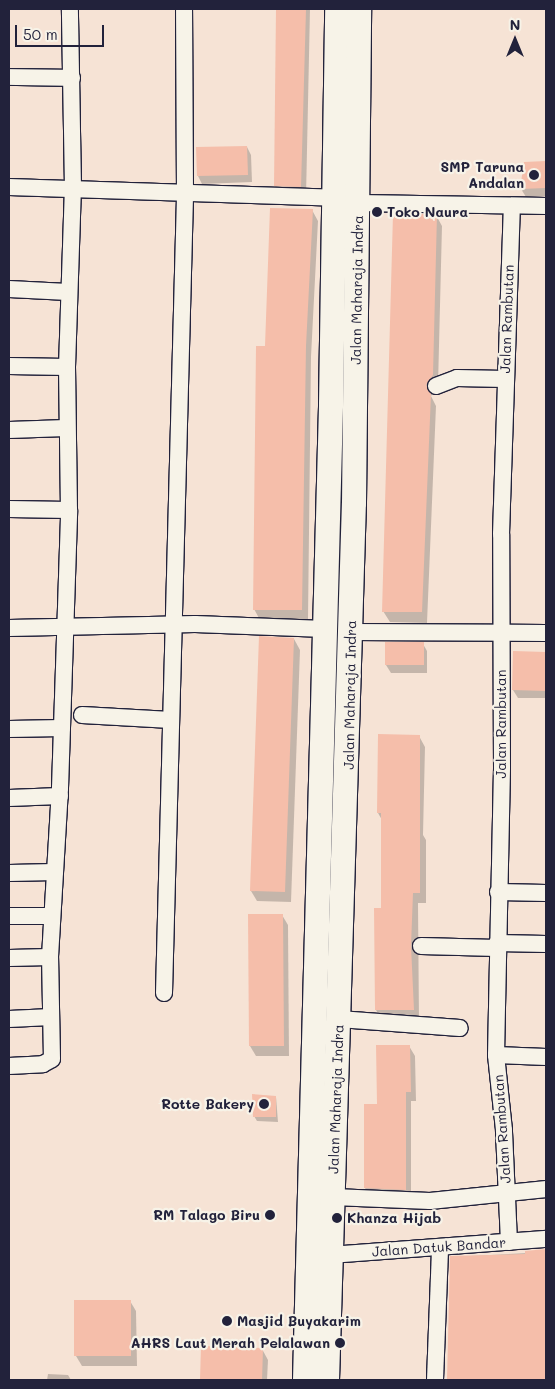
<!DOCTYPE html>
<html>
<head>
<meta charset="utf-8">
<style>
  body { margin:0 }
  #map { position:relative; width:555px; height:1389px; overflow:hidden; background:#f6e3d5; font-family:Mali,sans-serif }
  div>[style] { position:absolute }
  [style*='--x'] { left:calc(var(--x)*1px); top:calc(var(--y)*1px); width:calc(var(--w)*1px); rotate:calc(var(--a)*1deg) }
  .shadow>* { inset:0; background:#0003 }
  .building>* { inset:0; background:#f5beaa }
  .roads { filter:drop-shadow(1px 0 #22223b) drop-shadow(-1px 0 #22223b) drop-shadow(0 1px #22223b) drop-shadow(0 -1px #22223b) }
  .minor>* { height:16px; margin:-8px; padding:0 8px; transform-origin:8px; border-radius:8px; background:#f7f3e8 }
  .highway>* { height:24px; margin:-12px; padding:0 12px; transform-origin:12px; border-radius:12px; background:#f7f3e8 }
  .dots>* { width:14px; height:14px; translate:-50% -50%; box-sizing:border-box; border:2px solid #f7f3e8; border-radius:50% }
  span { translate:-50% -50%; white-space:nowrap; text-align:center; line-height:1.15; -webkit-text-stroke:4.5px #f7f3e8; paint-order:stroke }
  .poi-label { font-size:14px; color:#22223b; font-weight:700 }
  .right { translate:-100% -50%; text-align:right }
  .left { translate:0 -50%; text-align:left }
  .street-label { font-size:14px; color:#22223b }
  .frame { position:absolute; inset:0; border:10px solid #22223b; pointer-events:none }
  .north { position:absolute; left:490px; top:15px; width:50px; height:50px; -webkit-text-stroke:4px #f7f3e8; paint-order:stroke; rotate:0deg; font-size:14px; font-weight:700; line-height:20px; text-align:center; color:#22223b }
  .north::after { content:''; display:block; margin:auto; width:18px; height:22px; background:#22223b; clip-path:polygon(50% 0,100% 100%,50% 72%,0 100%) }
  .scale { position:absolute; left:15px; top:25px; width:89px; height:22px; box-sizing:border-box; border:2px solid #22223b; border-top:0; padding-left:6px; font-size:15px; line-height:18px; white-space:nowrap; color:#22223b; -webkit-text-stroke:4px #f7f3e8; paint-order:stroke }
</style>
</head>
<body>
<div id="map">
  <div class="shadow">
    <div style="clip-path:polygon(278px 9px,310px 9px,306px 197px,281px 196px,275px 186px)"></div>
    <div style="clip-path:polygon(247px 147px,251px 155px,252px 182px,202px 184px,198px 176px)"></div>
    <div style="clip-path:polygon(546px 162px,546px 196px,526px 197px,521px 189px,525px 163px)"></div>
    <div style="clip-path:polygon(312px 210px,318px 221px,311px 357px,308px 620px,260px 620px,254px 609px,267px 348px)"></div>
    <div style="clip-path:polygon(436px 215px,442px 226px,438px 386px,431px 396px,436px 406px,427px 623px,390px 622px,383px 611px)"></div>
    <div style="clip-path:polygon(294px 639px,300px 650px,291px 902px,257px 901px,251px 891px)"></div>
    <div style="clip-path:polygon(423px 644px,427px 651px,427px 673px,391px 673px,386px 665px)"></div>
    <div style="clip-path:polygon(514px 652px,546px 653px,546px 698px,518px 698px,513px 690px)"></div>
    <div style="clip-path:polygon(419px 736px,425px 747px,423px 835px,426px 840px,426px 903px,418px 903px,419px 1020px,382px 1020px,376px 1010px,382px 909px,382px 820px,378px 813px)"></div>
    <div style="clip-path:polygon(282px 915px,288px 925px,289px 1056px,256px 1056px,250px 1046px)"></div>
    <div style="clip-path:polygon(409px 1046px,415px 1056px,416px 1101px,411px 1101px,411px 1199px,371px 1198px,365px 1188px,378px 1106px)"></div>
    <div style="clip-path:polygon(276px 1097px,278px 1122px,257px 1121px,254px 1116px)"></div>
    <div style="clip-path:polygon(546px 1252px,546px 1380px,449px 1380px,451px 1257px)"></div>
    <div style="clip-path:polygon(130px 1301px,136px 1311px,137px 1366px,82px 1366px,76px 1356px)"></div>
    <div style="clip-path:polygon(202px 1348px,262px 1349px,268px 1360px,267px 1380px,202px 1380px)"></div>
    <div style="clip-path:polygon(48px 1374px,68px 1375px,71px 1380px,47px 1380px)"></div>
  </div>
  <div class="building">
    <div style="clip-path:polygon(276px 9px,306px 9px,301px 187px,274px 186px)"></div>
    <div style="clip-path:polygon(247px 146px,248px 175px,197px 176px,196px 147px)"></div>
    <div style="clip-path:polygon(546px 161px,546px 188px,520px 189px,524px 162px)"></div>
    <div style="clip-path:polygon(270px 208px,313px 209px,306px 346px,302px 610px,253px 610px,256px 346px,265px 346px)"></div>
    <div style="clip-path:polygon(393px 214px,437px 214px,433px 375px,426px 385px,431px 394px,422px 612px,382px 612px)"></div>
    <div style="clip-path:polygon(259px 636px,294px 638px,285px 892px,250px 891px)"></div>
    <div style="clip-path:polygon(385px 642px,424px 642px,424px 665px,385px 665px)"></div>
    <div style="clip-path:polygon(513px 651px,546px 652px,546px 691px,512px 690px)"></div>
    <div style="clip-path:polygon(378px 734px,420px 735px,420px 893px,413px 893px,411px 946px,414px 1010px,375px 1010px,374px 908px,381px 908px,381px 813px,377px 813px)"></div>
    <div style="clip-path:polygon(248px 914px,283px 914px,284px 1046px,249px 1046px)"></div>
    <div style="clip-path:polygon(376px 1045px,410px 1045px,411px 1092px,406px 1092px,406px 1190px,364px 1188px,364px 1104px,377px 1104px)"></div>
    <div style="clip-path:polygon(252px 1094px,276px 1096px,276px 1117px,253px 1117px)"></div>
    <div style="clip-path:polygon(546px 1249px,546px 1380px,447px 1380px,450px 1256px,525px 1254px,525px 1251px)"></div>
    <div style="clip-path:polygon(74px 1300px,131px 1300px,131px 1356px,74px 1356px)"></div>
    <div style="clip-path:polygon(201px 1346px,263px 1348px,262px 1380px,200px 1380px)"></div>
  </div>
  <div class="roads">
    <div class="minor">
      <div style="--x:9;--y:77;--w:63;--a:0.9"></div>
      <div style="--x:9;--y:187;--w:326;--a:1.9"></div>
      <div style="--x:359;--y:203;--w:187;--a:0.9"></div>
      <div style="--x:9;--y:289;--w:59;--a:2.9"></div>
      <div style="--x:9;--y:366;--w:58;--a:1"></div>
      <div style="--x:436;--y:386;--w:22;--a:-21"></div>
      <div style="--x:457;--y:378;--w:48;--a:1.2"></div>
      <div style="--x:9;--y:430;--w:57;--a:-2"></div>
      <div style="--x:9;--y:509;--w:60;--a:1"></div>
      <div style="--x:9;--y:628;--w:186;--a:-1.2"></div>
      <div style="--x:195;--y:624;--w:130;--a:2.2"></div>
      <div style="--x:351;--y:632;--w:195;--a:0.3"></div>
      <div style="--x:82;--y:715;--w:89;--a:3.2"></div>
      <div style="--x:9;--y:729;--w:53;--a:-1.1"></div>
      <div style="--x:9;--y:798;--w:51;--a:-2.2"></div>
      <div style="--x:9;--y:873;--w:46;--a:-1.2"></div>
      <div style="--x:498;--y:892;--w:48;--a:1.2"></div>
      <div style="--x:9;--y:916;--w:43;--a:0"></div>
      <div style="--x:497;--y:943;--w:49;--a:1.2"></div>
      <div style="--x:421;--y:946;--w:76;--a:1.5"></div>
      <div style="--x:9;--y:958;--w:41;--a:-1.4"></div>
      <div style="--x:164;--y:993;--w:799;--a:-88.49"></div>
      <div style="--x:185;--y:194;--w:185;--a:-90.3"></div>
      <div style="--x:9;--y:1019;--w:42;--a:-2.7"></div>
      <div style="--x:339;--y:1019;--w:121;--a:4.3"></div>
      <div style="--x:496;--y:1055;--w:50;--a:2.3"></div>
      <div style="--x:9;--y:1066;--w:34;--a:-3"></div>
      <div style="--x:43;--y:1064;--w:10;--a:-29"></div>
      <div style="--x:52;--y:1059;--w:102;--a:-91.1"></div>
      <div style="--x:50;--y:957;--w:169;--a:-86.6"></div>
      <div style="--x:60;--y:788;--w:278;--a:-88.1"></div>
      <div style="--x:69;--y:510;--w:143;--a:-90.8"></div>
      <div style="--x:67;--y:367;--w:179;--a:-88.1"></div>
      <div style="--x:73;--y:188;--w:179;--a:-91"></div>
      <div style="--x:333;--y:1197;--w:97;--a:2.4"></div>
      <div style="--x:430;--y:1201;--w:117;--a:-5.9"></div>
      <div style="--x:509;--y:1242;--w:112;--a:-92.6"></div>
      <div style="--x:504;--y:1130;--w:75;--a:-96.1"></div>
      <div style="--x:496;--y:1055;--w:288;--a:-88.8"></div>
      <div style="--x:502;--y:767;--w:233;--a:-90.2"></div>
      <div style="--x:501;--y:534;--w:328;--a:-88.1"></div>
      <div style="--x:331;--y:1255;--w:216;--a:-4.3"></div>
      <div style="--x:435;--y:1380;--w:133;--a:-87.8"></div>
    </div>
    <div class="highway">
      <div style="--x:305;--y:1380;--w:976;--a:-88.47"></div>
      <div style="--x:331;--y:404;--w:395;--a:-89.1"></div>
      <div style="--x:327;--y:1380;--w:877;--a:-88.24"></div>
      <div style="--x:354;--y:503;--w:494;--a:-89.4"></div>
    </div>
  </div>
  <div class="dots">
    <div style="left:534px;top:175px;background:#22223b"></div>
    <div style="left:377px;top:212px;background:#22223b"></div>
    <div style="left:264px;top:1104px;background:#22223b"></div>
    <div style="left:270px;top:1215px;background:#22223b"></div>
    <div style="left:337px;top:1218px;background:#22223b"></div>
    <div style="left:227px;top:1321px;background:#22223b"></div>
    <div style="left:340px;top:1343px;background:#22223b"></div>
  </div>
  <div class="poi-label">
    <span class="right" style="left:524px;top:175px">SMP Taruna<br>Andalan</span>
    <span class="left" style="left:387px;top:212px">Toko Naura</span>
    <span class="right" style="left:254px;top:1104px">Rotte Bakery</span>
    <span class="right" style="left:260px;top:1215px">RM Talago Biru</span>
    <span class="left" style="left:347px;top:1218px">Khanza Hijab</span>
    <span class="left" style="left:237px;top:1321px">Masjid Buyakarim</span>
    <span class="right" style="left:330px;top:1343px">AHRS Laut Merah Pelalawan</span>
  </div>
  <div class="street-label">
    <span style="left:357px;top:290px;rotate:-89deg">Jalan Maharaja Indra</span>
    <span style="left:507px;top:319px;rotate:-88deg">Jalan Rambutan</span>
    <span style="left:350px;top:695px;rotate:-89deg">Jalan Maharaja Indra</span>
    <span style="left:501px;top:724px;rotate:-90deg">Jalan Rambutan</span>
    <span style="left:336px;top:1099px;rotate:-88deg">Jalan Maharaja Indra</span>
    <span style="left:502px;top:1129px;rotate:-94deg">Jalan Rambutan</span>
    <span style="left:439px;top:1247px;rotate:-4deg">Jalan Datuk Bandar</span>
  </div>
  <div class="frame"></div>
  <div class="north">N</div>
  <div class="scale">50 m</div>
</div>
</body>
</html>
